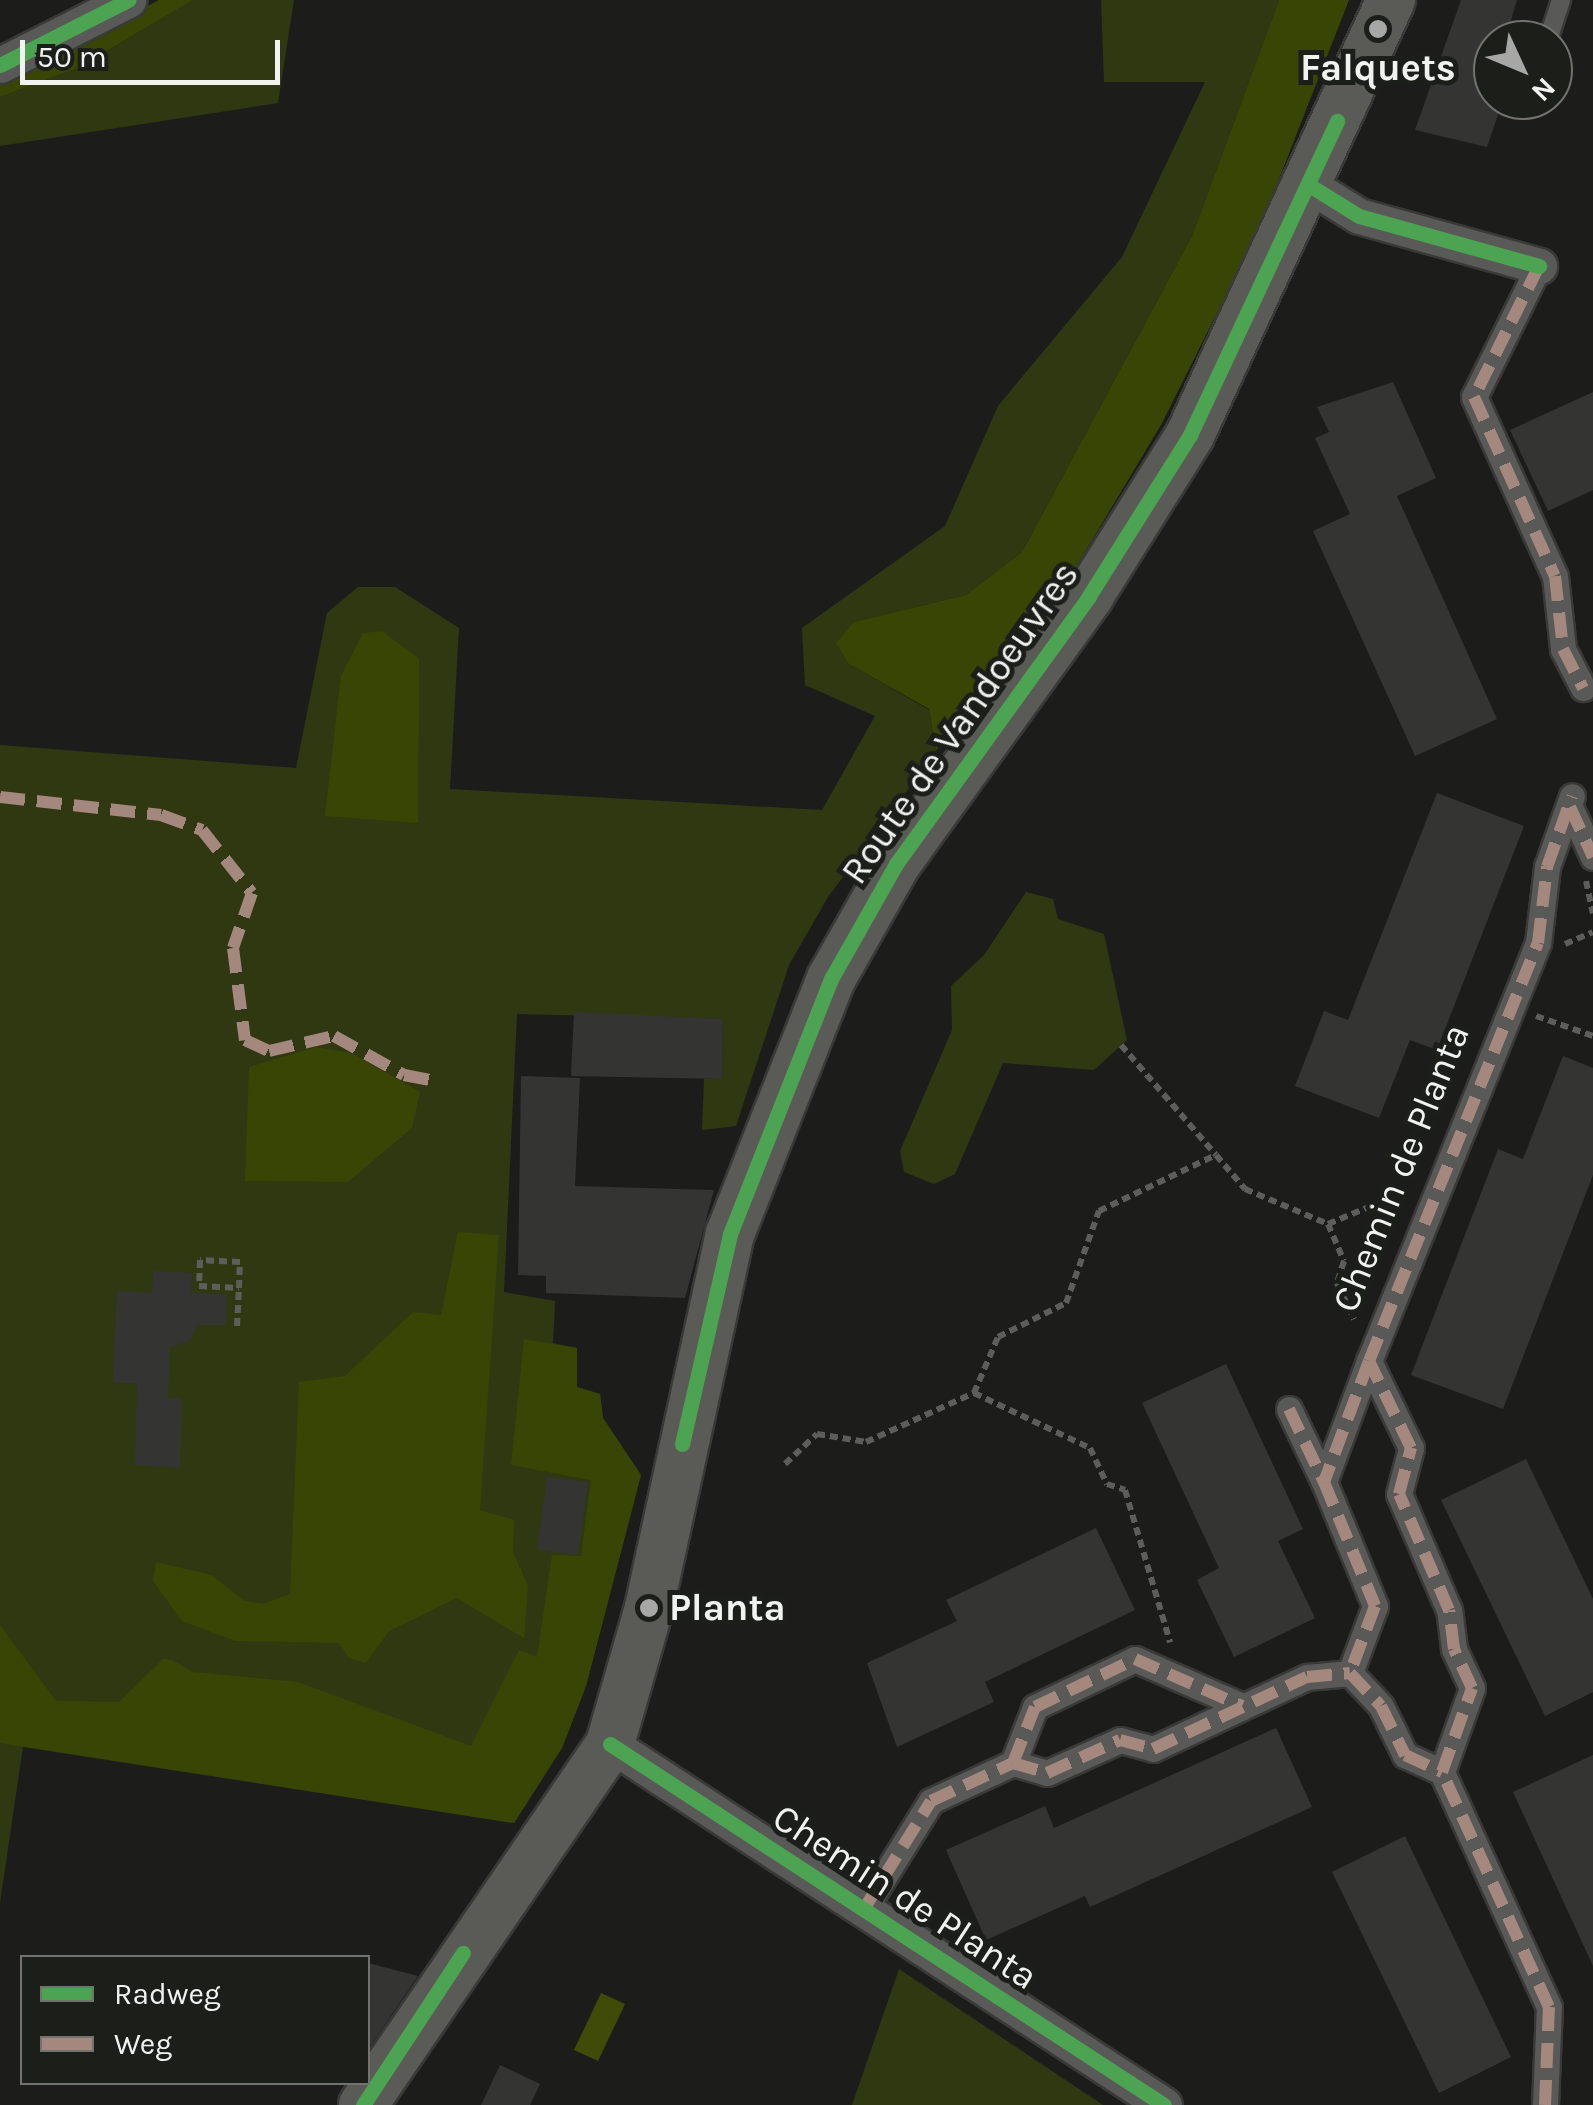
<!DOCTYPE html>
<html>
<head>
<meta charset="utf-8">
<style>
  body { margin:0 }
  #map { position:relative; width:1593px; height:2105px; overflow:hidden; background:#1c1d1a; font-family:Karla,sans-serif }
  div>[style] { position:absolute }
  [style*='--x'] { left:calc(var(--x)*1px); top:calc(var(--y)*1px); width:calc(var(--w)*1px); rotate:calc(var(--a)*1deg) }
  .green>* { inset:0; background:#303812 }
  .forest>* { inset:0; background:#394504 }
  .water>* { inset:0; background:#3f4b07 }
  .building>* { inset:0; background:#343532 }
  .path>* { height:6px; margin-top:-3px; transform-origin:0; background:repeating-linear-gradient(90deg,#5d5e5c 0 8px,transparent 0 13px) }
  .roads { filter:drop-shadow(2px 0 #393a38) drop-shadow(-2px 0 #393a38) drop-shadow(0 2px #393a38) drop-shadow(0 -2px #393a38) }
  .service>* { height:18px; margin:-9px; padding:0 9px; transform-origin:9px; border-radius:9px; background:#595958 }
  .pedestrian>* { height:25px; margin:-12.5px; padding:0 12.5px; transform-origin:12.5px; border-radius:12.5px; background:#595958 }
  .minor>* { height:35px; margin:-17.5px; padding:0 17.5px; transform-origin:17.5px; border-radius:17.5px; background:#595958 }
  .secondary>* { height:48px; margin:-24px; padding:0 24px; transform-origin:24px; border-radius:24px; background:#5a5b56 }
  .quiet>* { height:12px; margin-top:-6px; transform-origin:0; background:repeating-linear-gradient(90deg,#a5887d 0 25px,transparent 0 37px) }
  .cycleway>* { height:15px; margin:-7.5px; padding:0 7.5px; transform-origin:7.5px; border-radius:7.5px; background:#4ca352 }
  .dots>* { width:28px; height:28px; translate:-50% -50%; box-sizing:border-box; border:5px solid #1c1e19; border-radius:50% }
  span { translate:-50% -50%; white-space:nowrap; text-align:center; line-height:1.15; -webkit-text-stroke:10px #1c1e19; paint-order:stroke }
  .poi-label { font-size:38px; color:#f2f3f0; font-weight:700 }
  .left { translate:0 -50%; text-align:left }
  .street-label { font-size:38px; color:#f2f3f0 }
  .legend { position:absolute; left:20px; top:1955px; width:350px; height:130px; box-sizing:border-box; background:#1c1e19; border:2px solid #72736f; margin:0; padding:12px 18px; list-style:none; font-size:30px; color:#f2f3f0 }
  .legend li { display:flex; align-items:center; gap:20px; height:50px }
  .legend b { width:50px; border:2px solid #72736f }
  .north { position:absolute; left:1473px; top:20px; width:100px; height:100px; box-sizing:border-box; background:#1c1e19; border:2px solid #72736f; border-radius:50%; rotate:134deg; font-size:28px; font-weight:700; line-height:40px; text-align:center; color:#f2f3f0 }
  .north::after { content:''; display:block; margin:auto; width:35px; height:45px; background:#a7a8a5; clip-path:polygon(50% 0,100% 100%,50% 72%,0 100%) }
  .scale { position:absolute; left:20px; top:40px; width:260px; height:45px; box-sizing:border-box; border:5px solid #f2f3f0; border-top:0; padding-left:12px; font-size:30px; line-height:35px; white-space:nowrap; color:#f2f3f0; -webkit-text-stroke:8px #1c1e19; paint-order:stroke }
</style>
</head>
<body>
<div id="map">
  <div class="green">
    <div style="clip-path:polygon(193px 0,294px 0,278px 103px,0 146px,0 97px,78px 68px)"></div>
    <div style="clip-path:polygon(1101px 0,1279px 0,1192px 236px,1022px 552px,966px 595px,854px 622px,849px 664px,929px 710px,936px 752px,828px 897px,789px 965px,736px 1126px,702px 1130px,704px 1079px,722px 1079px,723px 1019px,517px 1014px,504px 1292px,555px 1301px,553px 1343px,577px 1348px,577px 1387px,600px 1394px,603px 1418px,641px 1475px,586px 1686px,562px 1748px,514px 1823px,23px 1747px,0 1903px,0 745px,296px 768px,327px 613px,358px 587px,395px 587px,459px 628px,450px 789px,822px 810px,875px 716px,805px 685px,802px 628px,945px 526px,998px 406px,1122px 257px,1205px 82px,1104px 82px)"></div>
    <div style="clip-path:polygon(1026px 892px,1053px 899px,1058px 919px,1104px 934px,1127px 1040px,1094px 1070px,1003px 1063px,955px 1174px,934px 1184px,904px 1172px,900px 1151px,952px 1030px,951px 986px,984px 955px)"></div>
    <div style="clip-path:polygon(899px 1969px,1103px 2105px,852px 2105px)"></div>
  </div>
  <div class="forest">
    <div style="clip-path:polygon(159px 0,193px 0,78px 68px,0 97px,0 84px)"></div>
    <div style="clip-path:polygon(1279px 0,1349px 0,1261px 225px,1161px 425px,1076px 567px,936px 752px,929px 709px,849px 664px,836px 643px,854px 622px,966px 595px,1022px 552px,1192px 236px)"></div>
    <div style="clip-path:polygon(382px 631px,419px 659px,418px 823px,325px 816px,341px 676px,363px 633px)"></div>
    <div style="clip-path:polygon(316px 1047px,351px 1053px,420px 1092px,412px 1128px,348px 1182px,245px 1181px,249px 1067px)"></div>
    <div style="clip-path:polygon(458px 1232px,499px 1235px,480px 1510px,514px 1520px,513px 1552px,528px 1586px,524px 1638px,457px 1598px,389px 1631px,366px 1663px,349px 1658px,339px 1643px,235px 1641px,182px 1621px,153px 1581px,156px 1562px,211px 1575px,245px 1601px,263px 1604px,290px 1594px,299px 1382px,345px 1376px,413px 1312px,441px 1315px)"></div>
    <div style="clip-path:polygon(524px 1339px,577px 1348px,577px 1387px,600px 1394px,603px 1418px,641px 1475px,586px 1686px,562px 1748px,514px 1823px,0 1743px,0 1625px,56px 1701px,119px 1702px,163px 1659px,172px 1660px,193px 1672px,298px 1682px,471px 1746px,519px 1650px,537px 1657px,552px 1555px,581px 1556px,591px 1480px,511px 1465px)"></div>
  </div>
  <div class="water">
    <div style="clip-path:polygon(601px 1993px,625px 2004px,598px 2061px,574px 2050px)"></div>
  </div>
  <div class="building">
    <div style="clip-path:polygon(1461px 0,1517px 0,1505px 40px,1493px 40px,1493px 100px,1503px 100px,1487px 147px,1415px 130px)"></div>
    <div style="clip-path:polygon(1393px 382px,1436px 478px,1397px 496px,1497px 719px,1415px 756px,1313px 531px,1350px 514px,1315px 438px,1329px 432px,1317px 407px)"></div>
    <div style="clip-path:polygon(1593px 392px,1593px 490px,1548px 511px,1510px 430px)"></div>
    <div style="clip-path:polygon(1437px 793px,1524px 826px,1437px 1050px,1410px 1040px,1379px 1118px,1295px 1086px,1324px 1011px,1348px 1020px)"></div>
    <div style="clip-path:polygon(574px 1012px,723px 1019px,722px 1079px,571px 1076px)"></div>
    <div style="clip-path:polygon(1563px 1056px,1593px 1068px,1593px 1175px,1503px 1409px,1411px 1375px,1498px 1149px,1523px 1159px)"></div>
    <div style="clip-path:polygon(521px 1076px,580px 1078px,575px 1186px,714px 1190px,685px 1298px,546px 1293px,546px 1276px,518px 1275px)"></div>
    <div style="clip-path:polygon(153px 1271px,192px 1273px,191px 1293px,227px 1294px,226px 1325px,198px 1325px,190px 1340px,170px 1348px,168px 1398px,182px 1398px,180px 1468px,135px 1465px,137px 1383px,113px 1383px,117px 1291px,152px 1293px)"></div>
    <div style="clip-path:polygon(1226px 1364px,1303px 1529px,1278px 1541px,1315px 1618px,1234px 1657px,1197px 1580px,1219px 1568px,1142px 1403px)"></div>
    <div style="clip-path:polygon(1526px 1459px,1593px 1599px,1593px 1692px,1545px 1716px,1441px 1500px)"></div>
    <div style="clip-path:polygon(547px 1477px,588px 1482px,578px 1555px,537px 1549px)"></div>
    <div style="clip-path:polygon(1096px 1528px,1135px 1610px,985px 1682px,994px 1702px,897px 1747px,867px 1663px,957px 1621px,946px 1600px)"></div>
    <div style="clip-path:polygon(1276px 1728px,1312px 1807px,1090px 1907px,1085px 1896px,986px 1940px,946px 1850px,1045px 1806px,1054px 1828px)"></div>
    <div style="clip-path:polygon(1593px 1755px,1593px 1966px,1513px 1792px)"></div>
    <div style="clip-path:polygon(1405px 1836px,1511px 2057px,1439px 2093px,1332px 1872px)"></div>
    <div style="clip-path:polygon(368px 1963px,418px 1976px,368px 2050px)"></div>
    <div style="clip-path:polygon(500px 2065px,540px 2084px,530px 2105px,481px 2105px)"></div>
  </div>
  <div class="path">
    <div style="--x:1586;--y:881;--w:33;--a:78"></div>
    <div style="--x:1565;--y:944;--w:30;--a:-23"></div>
    <div style="--x:1536;--y:1016;--w:60;--a:19.3"></div>
    <div style="--x:1121;--y:1045;--w:145;--a:49.2"></div>
    <div style="--x:1328;--y:1224;--w:40;--a:66.6"></div>
    <div style="--x:1344;--y:1261;--w:23;--a:108"></div>
    <div style="--x:1337;--y:1283;--w:40;--a:65"></div>
    <div style="--x:237;--y:1326;--w:38;--a:-87"></div>
    <div style="--x:239;--y:1288;--w:26;--a:-88"></div>
    <div style="--x:240;--y:1262;--w:40;--a:-177.1"></div>
    <div style="--x:200;--y:1260;--w:26;--a:92"></div>
    <div style="--x:199;--y:1286;--w:40;--a:2.9"></div>
    <div style="--x:974;--y:1393;--w:61;--a:-66.8"></div>
    <div style="--x:998;--y:1337;--w:76;--a:-26.6"></div>
    <div style="--x:1066;--y:1303;--w:98;--a:-70.3"></div>
    <div style="--x:1099;--y:1211;--w:130;--a:-25.6"></div>
    <div style="--x:1216;--y:1155;--w:45;--a:49.5"></div>
    <div style="--x:1245;--y:1189;--w:90;--a:22.9"></div>
    <div style="--x:1328;--y:1224;--w:88;--a:-22.8"></div>
    <div style="--x:785;--y:1464;--w:44;--a:-43.2"></div>
    <div style="--x:817;--y:1434;--w:50;--a:9.3"></div>
    <div style="--x:866;--y:1442;--w:119;--a:-24.4"></div>
    <div style="--x:974;--y:1393;--w:128;--a:25.4"></div>
    <div style="--x:1090;--y:1448;--w:40;--a:65"></div>
    <div style="--x:1107;--y:1484;--w:19;--a:18"></div>
    <div style="--x:1125;--y:1490;--w:159;--a:73.5"></div>
  </div>
  <div class="roads">
    <div class="service">
      <div style="--x:1550;--y:34;--w:36;--a:-72"></div>
    </div>
    <div class="pedestrian">
      <div style="--x:1539;--y:266;--w:146;--a:116.4"></div>
      <div style="--x:1474;--y:397;--w:196;--a:65.7"></div>
      <div style="--x:1555;--y:576;--w:73;--a:83.7"></div>
      <div style="--x:1563;--y:649;--w:44;--a:62.9"></div>
      <div style="--x:1570;--y:807;--w:55;--a:65.3"></div>
      <div style="--x:1369;--y:1361;--w:129;--a:110.4"></div>
      <div style="--x:1324;--y:1482;--w:134;--a:67.6"></div>
      <div style="--x:1375;--y:1606;--w:72;--a:110.5"></div>
      <div style="--x:1350;--y:1673;--w:45;--a:46.8"></div>
      <div style="--x:1381;--y:1706;--w:55;--a:63.9"></div>
      <div style="--x:1405;--y:1755;--w:41;--a:24.7"></div>
      <div style="--x:1289;--y:1409;--w:81;--a:64.4"></div>
      <div style="--x:1013;--y:1763;--w:60;--a:-68.6"></div>
      <div style="--x:1035;--y:1707;--w:111;--a:-25.6"></div>
      <div style="--x:1135;--y:1659;--w:117;--a:23.7"></div>
      <div style="--x:864;--y:1909;--w:127;--a:-58.2"></div>
      <div style="--x:931;--y:1801;--w:90;--a:-24.9"></div>
      <div style="--x:1013;--y:1763;--w:35;--a:16"></div>
      <div style="--x:1047;--y:1773;--w:80;--a:-24.3"></div>
      <div style="--x:1120;--y:1740;--w:34;--a:15"></div>
      <div style="--x:1153;--y:1749;--w:170;--a:-25.1"></div>
      <div style="--x:1307;--y:1677;--w:43;--a:-5.3"></div>
      <div style="--x:1545;--y:2105;--w:98;--a:-87.7"></div>
      <div style="--x:1549;--y:2007;--w:258;--a:-114.5"></div>
      <div style="--x:1442;--y:1772;--w:89;--a:-70.3"></div>
      <div style="--x:1472;--y:1688;--w:43;--a:-114.8"></div>
      <div style="--x:1454;--y:1649;--w:39;--a:-97"></div>
      <div style="--x:1449;--y:1610;--w:126;--a:-113.3"></div>
      <div style="--x:1399;--y:1494;--w:48;--a:-75.4"></div>
      <div style="--x:1411;--y:1448;--w:97;--a:-115.8"></div>
      <div style="--x:1369;--y:1361;--w:451;--a:-68"></div>
      <div style="--x:1538;--y:943;--w:77;--a:-83.2"></div>
      <div style="--x:1547;--y:867;--w:75;--a:-70.6"></div>
    </div>
    <div class="minor">
      <div style="--x:0;--y:65;--w:144;--a:-26.9"></div>
      <div style="--x:1309;--y:185;--w:59;--a:31.8"></div>
      <div style="--x:1359;--y:216;--w:187;--a:15.5"></div>
      <div style="--x:610;--y:1744;--w:661;--a:33.09"></div>
    </div>
    <div class="secondary">
      <div style="--x:363;--y:2105;--w:437;--a:-55.6"></div>
      <div style="--x:610;--y:1744;--w:141;--a:-74"></div>
      <div style="--x:649;--y:1608;--w:383;--a:-77.8"></div>
      <div style="--x:730;--y:1234;--w:274;--a:-68.4"></div>
      <div style="--x:831;--y:979;--w:132;--a:-60.5"></div>
      <div style="--x:896;--y:864;--w:330;--a:-54.2"></div>
      <div style="--x:1089;--y:596;--w:190;--a:-57.9"></div>
      <div style="--x:1190;--y:435;--w:479;--a:-65.2"></div>
    </div>
  </div>
  <div class="quiet">
    <div style="--x:1539;--y:266;--w:146;--a:116.4"></div>
    <div style="--x:1474;--y:397;--w:196;--a:65.7"></div>
    <div style="--x:1555;--y:576;--w:73;--a:83.7"></div>
    <div style="--x:1563;--y:649;--w:44;--a:62.9"></div>
    <div style="--x:0;--y:797;--w:162;--a:6.4"></div>
    <div style="--x:161;--y:815;--w:44;--a:20.1"></div>
    <div style="--x:202;--y:830;--w:80;--a:51.6"></div>
    <div style="--x:252;--y:893;--w:58;--a:109.1"></div>
    <div style="--x:233;--y:948;--w:93;--a:82.6"></div>
    <div style="--x:245;--y:1040;--w:26;--a:25"></div>
    <div style="--x:269;--y:1051;--w:67;--a:-13"></div>
    <div style="--x:334;--y:1036;--w:80;--a:29.1"></div>
    <div style="--x:404;--y:1075;--w:31;--a:11"></div>
    <div style="--x:1570;--y:807;--w:55;--a:65.3"></div>
    <div style="--x:1369;--y:1361;--w:129;--a:110.4"></div>
    <div style="--x:1324;--y:1482;--w:134;--a:67.6"></div>
    <div style="--x:1375;--y:1606;--w:72;--a:110.5"></div>
    <div style="--x:1350;--y:1673;--w:45;--a:46.8"></div>
    <div style="--x:1381;--y:1706;--w:55;--a:63.9"></div>
    <div style="--x:1405;--y:1755;--w:41;--a:24.7"></div>
    <div style="--x:1289;--y:1409;--w:81;--a:64.4"></div>
    <div style="--x:1013;--y:1763;--w:60;--a:-68.6"></div>
    <div style="--x:1035;--y:1707;--w:111;--a:-25.6"></div>
    <div style="--x:1135;--y:1659;--w:117;--a:23.7"></div>
    <div style="--x:864;--y:1909;--w:127;--a:-58.2"></div>
    <div style="--x:931;--y:1801;--w:90;--a:-24.9"></div>
    <div style="--x:1013;--y:1763;--w:35;--a:16"></div>
    <div style="--x:1047;--y:1773;--w:80;--a:-24.3"></div>
    <div style="--x:1120;--y:1740;--w:34;--a:15"></div>
    <div style="--x:1153;--y:1749;--w:170;--a:-25.1"></div>
    <div style="--x:1307;--y:1677;--w:43;--a:-5.3"></div>
    <div style="--x:1545;--y:2105;--w:98;--a:-87.7"></div>
    <div style="--x:1549;--y:2007;--w:258;--a:-114.5"></div>
    <div style="--x:1442;--y:1772;--w:89;--a:-70.3"></div>
    <div style="--x:1472;--y:1688;--w:43;--a:-114.8"></div>
    <div style="--x:1454;--y:1649;--w:39;--a:-97"></div>
    <div style="--x:1449;--y:1610;--w:126;--a:-113.3"></div>
    <div style="--x:1399;--y:1494;--w:48;--a:-75.4"></div>
    <div style="--x:1411;--y:1448;--w:97;--a:-115.8"></div>
    <div style="--x:1369;--y:1361;--w:451;--a:-68"></div>
    <div style="--x:1538;--y:943;--w:77;--a:-83.2"></div>
    <div style="--x:1547;--y:867;--w:75;--a:-70.6"></div>
  </div>
  <div class="cycleway">
    <div style="--x:0;--y:65;--w:144;--a:-26.9"></div>
    <div style="--x:1309;--y:185;--w:59;--a:31.8"></div>
    <div style="--x:1359;--y:216;--w:187;--a:15.5"></div>
    <div style="--x:682;--y:1444;--w:215;--a:-77.1"></div>
    <div style="--x:730;--y:1234;--w:274;--a:-68.4"></div>
    <div style="--x:831;--y:979;--w:132;--a:-60.5"></div>
    <div style="--x:896;--y:864;--w:330;--a:-54.2"></div>
    <div style="--x:1089;--y:596;--w:190;--a:-57.9"></div>
    <div style="--x:1190;--y:435;--w:347;--a:-64.9"></div>
    <div style="--x:610;--y:1744;--w:661;--a:33.09"></div>
    <div style="--x:363;--y:2105;--w:182;--a:-56.7"></div>
  </div>
  <div class="dots">
    <div style="left:1378px;top:29px;background:#a7a8a5"></div>
    <div style="left:649px;top:1608px;background:#a7a8a5"></div>
  </div>
  <div class="poi-label">
    <span style="left:1378px;top:68px">Falquets</span>
    <span class="left" style="left:669px;top:1608px">Planta</span>
  </div>
  <div class="street-label">
    <span style="left:960px;top:723px;rotate:-55deg">Route de Vandoeuvres</span>
    <span style="left:1401px;top:1168px;rotate:-68deg">Chemin de Planta</span>
    <span style="left:905px;top:1897px;rotate:33deg">Chemin de Planta</span>
  </div>
  <ul class="legend">
  <li><b style="height:12px;background:#4ca352"></b>Radweg</li>
  <li><b style="height:12px;background:#a5887d"></b>Weg</li>
  </ul>
  <div class="north">N</div>
  <div class="scale">50 m</div>
</div>
</body>
</html>
